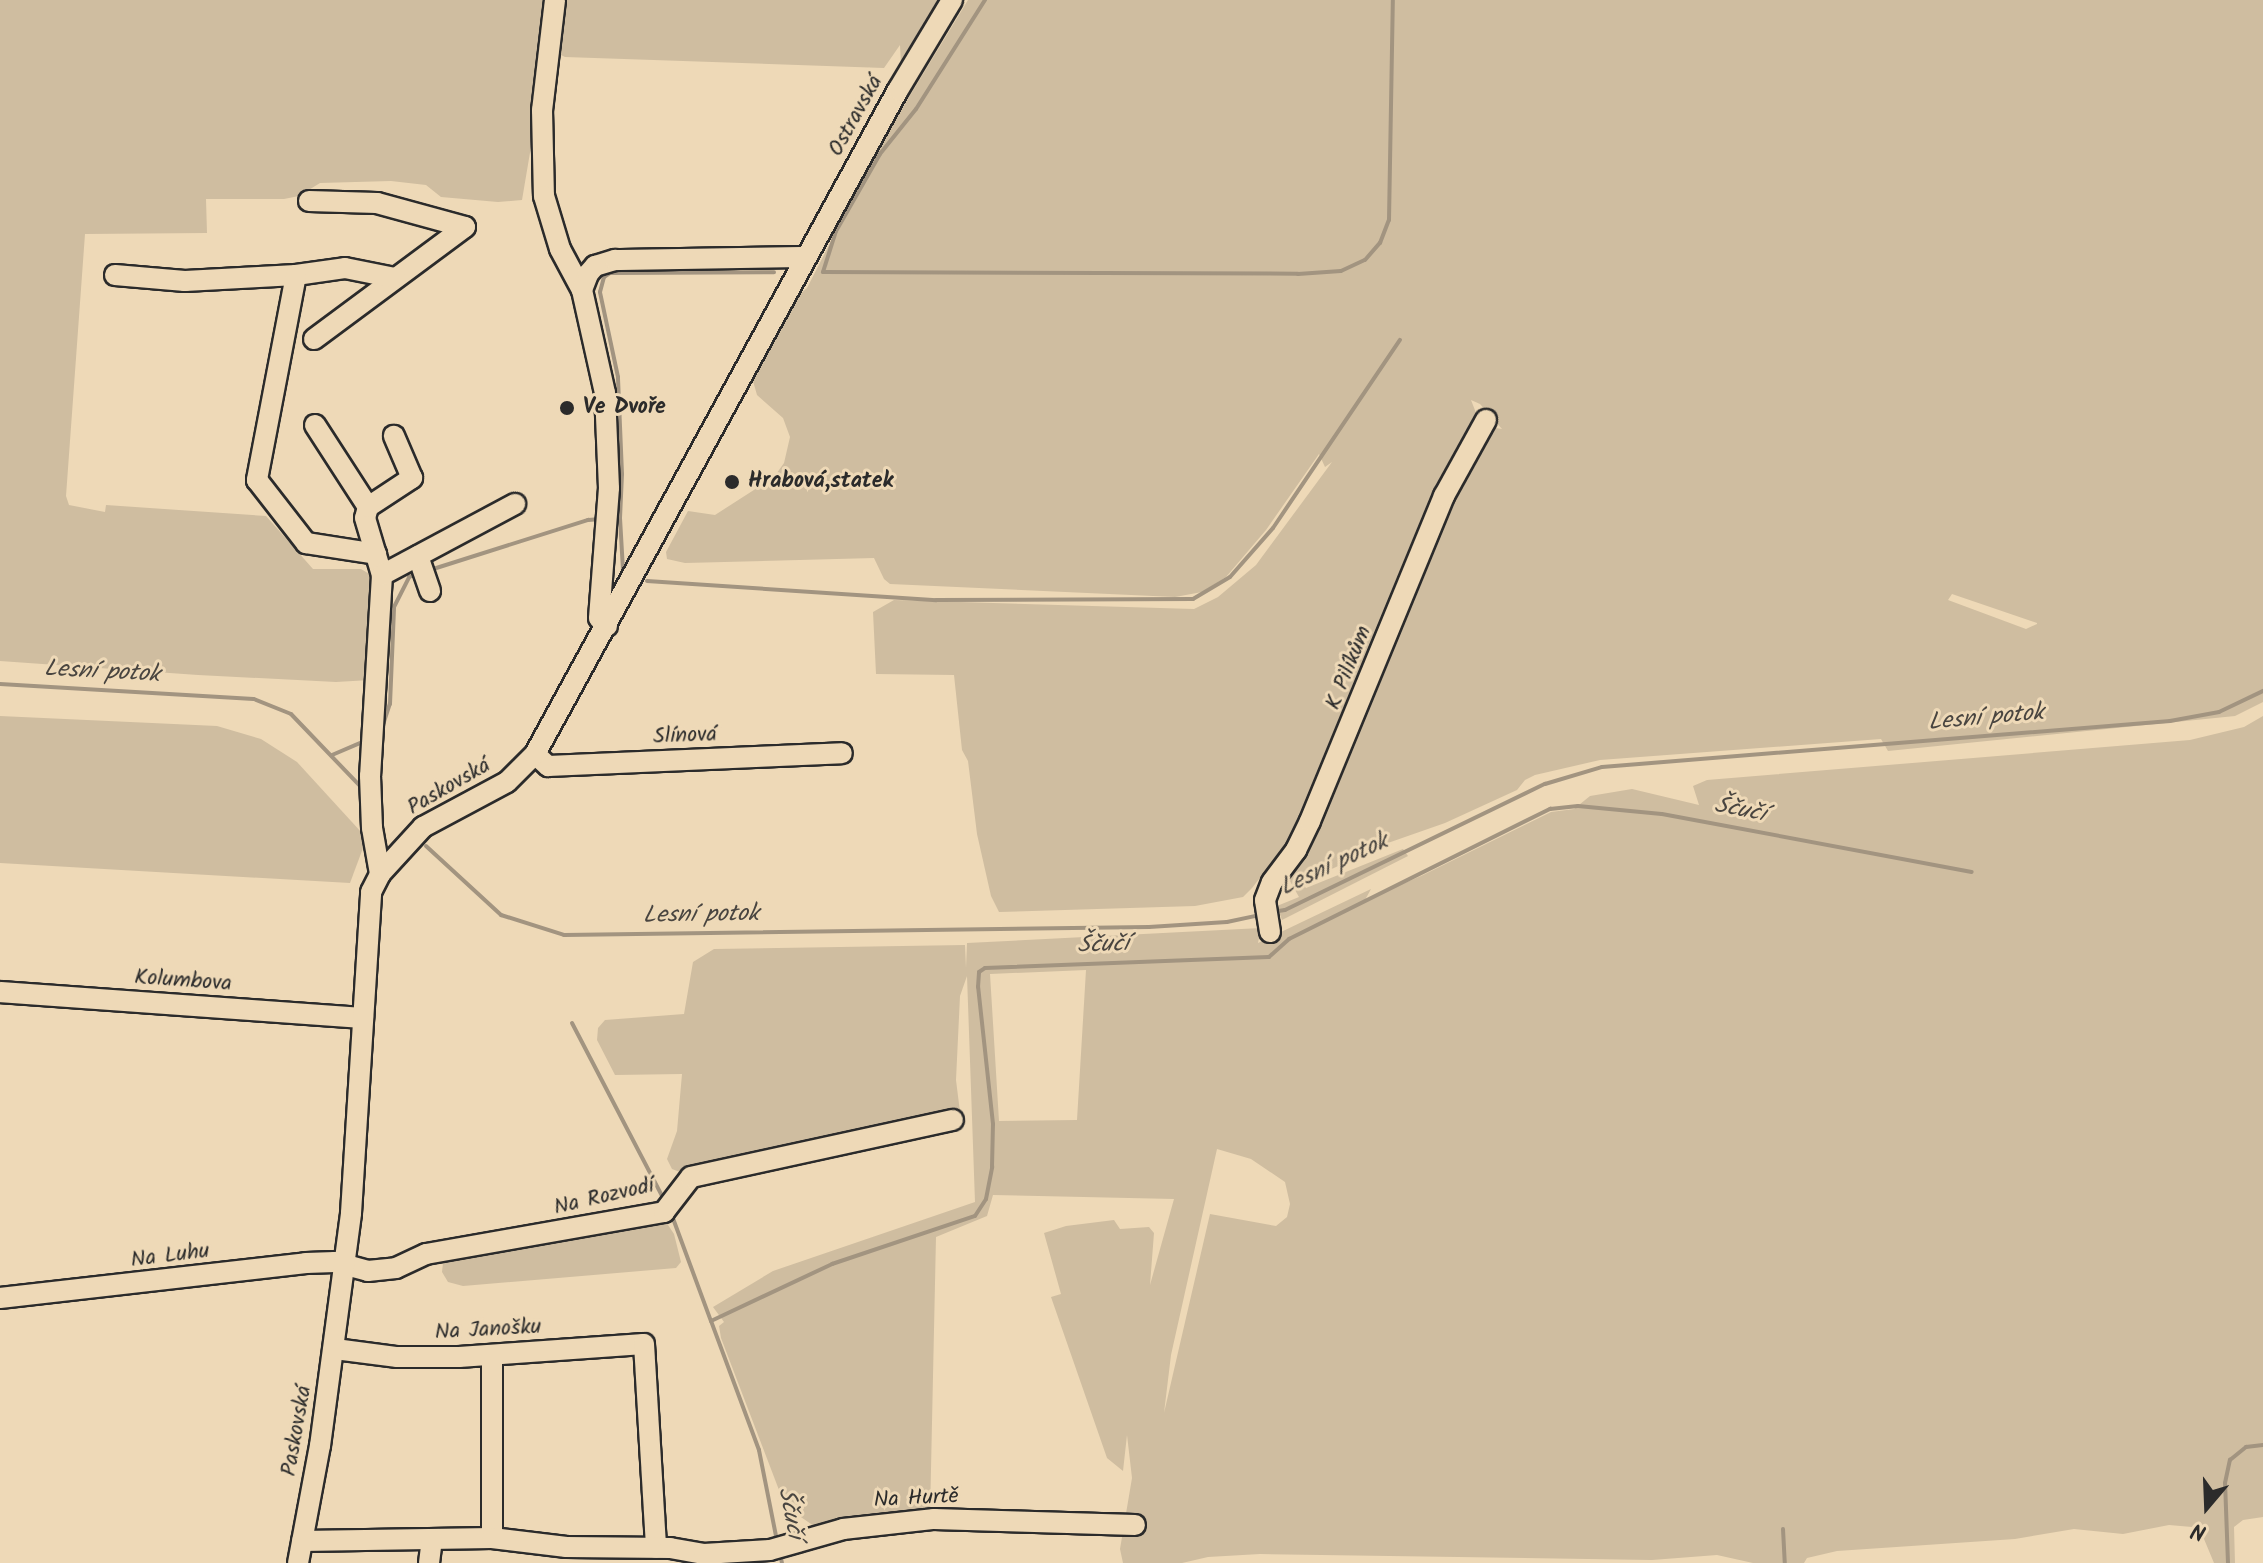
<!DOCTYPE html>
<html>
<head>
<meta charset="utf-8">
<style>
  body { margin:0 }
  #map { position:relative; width:2263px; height:1563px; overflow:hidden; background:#eed9b7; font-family:Kalam,sans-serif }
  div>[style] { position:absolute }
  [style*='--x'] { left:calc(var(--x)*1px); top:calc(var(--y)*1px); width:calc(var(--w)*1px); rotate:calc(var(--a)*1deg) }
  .green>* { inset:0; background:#cfbda0 }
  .stream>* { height:4px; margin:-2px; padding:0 2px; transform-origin:2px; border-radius:2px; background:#a29480 }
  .roads { filter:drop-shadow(2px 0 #2b2b2b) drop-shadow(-2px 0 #2b2b2b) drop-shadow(0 2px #2b2b2b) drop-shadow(0 -2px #2b2b2b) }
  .minor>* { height:20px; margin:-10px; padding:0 10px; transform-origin:10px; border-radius:10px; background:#eed9b7 }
  .dots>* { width:22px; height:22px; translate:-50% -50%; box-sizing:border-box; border:4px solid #eed9b7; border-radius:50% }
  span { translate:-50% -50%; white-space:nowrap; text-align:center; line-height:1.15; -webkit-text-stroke:6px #eed9b7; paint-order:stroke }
  .street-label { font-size:22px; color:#2b2b2b }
  .poi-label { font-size:22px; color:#2b2b2b; font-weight:700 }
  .left { translate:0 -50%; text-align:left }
  .water-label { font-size:24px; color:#494540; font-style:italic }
  .north { position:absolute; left:2167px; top:1467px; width:80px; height:80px; -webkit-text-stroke:6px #eed9b7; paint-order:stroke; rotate:199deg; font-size:22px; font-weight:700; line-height:32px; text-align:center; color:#2b2b2b }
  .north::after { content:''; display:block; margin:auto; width:28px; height:36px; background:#2b2b2b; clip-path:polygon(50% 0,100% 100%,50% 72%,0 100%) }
</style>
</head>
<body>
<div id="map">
  <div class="green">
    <div style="clip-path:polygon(0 0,548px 0,533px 135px,522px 200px,498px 202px,441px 197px,426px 185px,391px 181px,320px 183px,299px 196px,284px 199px,206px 199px,207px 233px,85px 234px,66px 496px,69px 505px,105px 512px,106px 505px,266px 516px,313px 569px,361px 569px,376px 578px,370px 680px,336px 682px,198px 675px,0 661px)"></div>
    <div style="clip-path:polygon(562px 0,940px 0,901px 65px,900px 45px,884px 68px,565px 57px,555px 52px)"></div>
    <div style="clip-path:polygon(evenodd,968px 0,2263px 0,2263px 702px,2235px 716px,1888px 751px,1881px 739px,1600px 760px,1535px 775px,1525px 780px,1517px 790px,1445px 823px,1385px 844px,1302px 883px,1306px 888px,1403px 849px,1408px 856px,1282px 920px,1277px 906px,1299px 897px,1287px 876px,1446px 500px,1490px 427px,1502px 429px,1480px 404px,1471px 400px,1478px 418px,1465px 447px,1459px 446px,1307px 818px,1252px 888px,1243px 897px,1195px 906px,999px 912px,991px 896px,977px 834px,968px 761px,962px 750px,954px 675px,876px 674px,873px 612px,894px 600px,1194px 609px,1218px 597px,1256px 565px,1332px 462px,1325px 467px,1319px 454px,1266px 530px,1226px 577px,1202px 592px,1175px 597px,890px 584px,884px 579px,874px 558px,685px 563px,667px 559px,666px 552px,688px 511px,715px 515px,774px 477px,784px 463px,790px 437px,783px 418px,757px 395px,753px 381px,800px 294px,807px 288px,883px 140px,968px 0,1952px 594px,2037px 623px,2037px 624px,2026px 629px,1948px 600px,1952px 594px)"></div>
    <div style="clip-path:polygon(0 716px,217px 726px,261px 739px,297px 762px,362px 833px,363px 848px,350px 883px,0 863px)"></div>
    <div style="clip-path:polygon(evenodd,2263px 716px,2263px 1517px,2243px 1520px,2234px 1527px,2235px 1563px,2214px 1563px,2204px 1539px,2192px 1527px,2169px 1525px,2123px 1534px,2074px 1529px,2015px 1539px,1837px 1551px,1807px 1558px,1804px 1563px,1753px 1563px,1717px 1555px,1652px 1560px,1260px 1554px,1208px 1557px,1182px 1563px,1123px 1563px,1120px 1549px,1132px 1478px,1127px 1435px,1123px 1471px,1107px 1458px,1051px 1297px,1061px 1294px,1044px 1233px,1066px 1226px,1114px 1220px,1120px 1229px,1149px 1227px,1154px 1233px,1150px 1285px,1174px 1199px,993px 1195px,987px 1216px,936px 1237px,930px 1516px,814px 1526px,795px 1513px,779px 1490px,721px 1338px,719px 1326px,724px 1322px,713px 1307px,773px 1271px,975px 1202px,967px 976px,960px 996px,956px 1080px,960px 1112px,685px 1174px,672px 1169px,667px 1159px,677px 1131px,682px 1074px,615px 1075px,597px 1040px,598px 1028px,605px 1020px,684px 1014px,693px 962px,714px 949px,965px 945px,966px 968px,967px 943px,1261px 928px,1258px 943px,1371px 889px,1365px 900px,1421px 876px,1551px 812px,1574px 809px,1590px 796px,1632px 789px,1699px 805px,1693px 786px,1707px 780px,2190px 740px,2244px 727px,2263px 716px,1086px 970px,1077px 1120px,999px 1121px,990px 974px,1086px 970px,2263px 716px,1217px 1149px,1251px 1159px,1285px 1182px,1290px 1204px,1287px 1217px,1276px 1226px,1210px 1214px,1164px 1413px,1171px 1355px,1217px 1149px)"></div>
    <div style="clip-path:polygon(664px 1219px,674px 1234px,681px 1262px,676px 1268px,463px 1286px,448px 1282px,442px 1272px,444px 1254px)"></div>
  </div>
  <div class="stream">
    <div style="--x:985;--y:0;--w:129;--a:122.3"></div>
    <div style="--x:916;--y:109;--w:58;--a:128.7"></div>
    <div style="--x:880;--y:154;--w:89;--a:119.7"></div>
    <div style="--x:836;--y:231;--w:43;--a:107.6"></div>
    <div style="--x:823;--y:272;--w:475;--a:0.2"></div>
    <div style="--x:1298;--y:274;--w:43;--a:-4"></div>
    <div style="--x:1341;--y:271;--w:26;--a:-25"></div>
    <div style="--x:1365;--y:260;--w:23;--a:-49"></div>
    <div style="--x:1380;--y:243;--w:25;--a:-69"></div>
    <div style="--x:1389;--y:220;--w:220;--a:-89"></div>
    <div style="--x:620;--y:518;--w:52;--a:86.7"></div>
    <div style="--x:614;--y:519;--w:6;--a:-9"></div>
    <div style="--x:620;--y:518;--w:44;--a:-87.4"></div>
    <div style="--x:622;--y:474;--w:97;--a:-92.4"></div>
    <div style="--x:618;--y:377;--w:87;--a:-102"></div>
    <div style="--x:600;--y:292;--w:16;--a:-75"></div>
    <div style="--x:604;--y:277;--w:7;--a:-34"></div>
    <div style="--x:610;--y:273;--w:164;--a:-0.3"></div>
    <div style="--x:430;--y:570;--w:166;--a:-17.6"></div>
    <div style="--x:588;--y:520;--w:13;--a:-4"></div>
    <div style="--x:647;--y:581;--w:290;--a:3.8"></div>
    <div style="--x:936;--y:600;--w:257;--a:-0.2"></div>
    <div style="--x:1193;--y:599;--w:43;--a:-30.7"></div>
    <div style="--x:1230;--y:577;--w:65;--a:-48.7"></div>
    <div style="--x:1273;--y:528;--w:227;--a:-56"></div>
    <div style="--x:0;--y:684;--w:254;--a:3.4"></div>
    <div style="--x:254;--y:699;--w:40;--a:22"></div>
    <div style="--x:291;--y:714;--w:100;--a:46.2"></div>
    <div style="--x:380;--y:734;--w:32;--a:-72"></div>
    <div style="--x:390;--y:704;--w:97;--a:-87.6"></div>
    <div style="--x:394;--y:607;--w:34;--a:-63"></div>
    <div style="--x:409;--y:577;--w:9;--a:-21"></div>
    <div style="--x:332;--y:755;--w:34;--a:-23"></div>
    <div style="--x:426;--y:846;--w:102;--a:42.6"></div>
    <div style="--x:501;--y:915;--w:66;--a:17.6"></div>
    <div style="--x:564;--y:935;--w:585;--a:-0.78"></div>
    <div style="--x:1149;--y:927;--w:78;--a:-3.7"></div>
    <div style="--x:1227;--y:922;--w:33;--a:-12"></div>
    <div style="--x:1272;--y:912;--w:13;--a:-9"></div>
    <div style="--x:1285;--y:910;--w:289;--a:-25.9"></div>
    <div style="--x:1545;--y:784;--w:59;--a:-16.6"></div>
    <div style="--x:1602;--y:767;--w:570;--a:-4.63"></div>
    <div style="--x:2170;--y:721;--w:50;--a:-10.4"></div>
    <div style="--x:2219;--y:712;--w:49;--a:-25.5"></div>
    <div style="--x:572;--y:1023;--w:202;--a:62.5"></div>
    <div style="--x:671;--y:1213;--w:115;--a:69.7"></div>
    <div style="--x:1783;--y:1529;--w:34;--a:87"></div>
    <div style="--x:777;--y:1541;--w:93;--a:-101.2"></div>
    <div style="--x:759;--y:1450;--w:138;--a:-110.4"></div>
    <div style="--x:711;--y:1321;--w:134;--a:-25.2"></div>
    <div style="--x:832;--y:1264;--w:151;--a:-18.6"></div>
    <div style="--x:975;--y:1216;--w:20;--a:-57"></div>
    <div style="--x:986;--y:1199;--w:33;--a:-79"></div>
    <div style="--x:992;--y:1167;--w:43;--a:-88.7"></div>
    <div style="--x:993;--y:1124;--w:138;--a:-96.2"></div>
    <div style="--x:978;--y:987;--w:15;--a:-86"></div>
    <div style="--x:979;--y:972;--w:7;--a:-34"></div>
    <div style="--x:985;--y:968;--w:284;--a:-2.2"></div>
    <div style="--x:1269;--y:957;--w:27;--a:-42"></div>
    <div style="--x:1289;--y:939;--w:292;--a:-26.5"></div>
    <div style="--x:1550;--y:809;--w:28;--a:-6"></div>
    <div style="--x:1578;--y:806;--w:84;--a:5.4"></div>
    <div style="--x:1662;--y:814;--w:315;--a:10.6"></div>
    <div style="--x:780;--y:1553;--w:10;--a:79"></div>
    <div style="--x:2228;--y:1563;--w:80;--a:-92.1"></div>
    <div style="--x:2225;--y:1483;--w:24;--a:-78"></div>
    <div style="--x:2230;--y:1460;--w:21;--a:-39"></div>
    <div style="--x:2246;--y:1447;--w:17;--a:-7"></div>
  </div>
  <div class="roads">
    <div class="minor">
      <div style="--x:555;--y:0;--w:111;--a:96.7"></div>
      <div style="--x:542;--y:110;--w:86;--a:88.7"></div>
      <div style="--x:544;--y:196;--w:55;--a:73.2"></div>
      <div style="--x:560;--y:249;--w:47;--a:61.8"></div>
      <div style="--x:309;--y:201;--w:68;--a:1.7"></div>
      <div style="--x:377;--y:203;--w:91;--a:15.3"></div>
      <div style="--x:465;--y:227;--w:188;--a:143.4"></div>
      <div style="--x:115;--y:275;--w:70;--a:4.9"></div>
      <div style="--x:185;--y:281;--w:111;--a:-3.1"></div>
      <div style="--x:296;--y:275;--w:49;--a:-8.1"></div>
      <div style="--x:345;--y:268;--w:51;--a:11.3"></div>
      <div style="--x:296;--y:275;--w:209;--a:100.8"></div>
      <div style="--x:257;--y:480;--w:80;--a:52.1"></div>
      <div style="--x:306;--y:543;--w:71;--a:8.9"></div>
      <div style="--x:315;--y:425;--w:98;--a:57.1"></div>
      <div style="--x:368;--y:507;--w:11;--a:105"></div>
      <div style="--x:365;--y:518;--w:59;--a:73.4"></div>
      <div style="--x:382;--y:575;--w:201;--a:93.4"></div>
      <div style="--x:370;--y:776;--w:52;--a:87.8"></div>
      <div style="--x:372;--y:828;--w:47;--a:80.1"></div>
      <div style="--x:368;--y:507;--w:53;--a:-33.4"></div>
      <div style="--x:412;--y:478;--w:46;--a:-113.2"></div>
      <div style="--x:418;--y:556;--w:37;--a:71"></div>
      <div style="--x:382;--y:575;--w:151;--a:-28.1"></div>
      <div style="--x:607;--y:626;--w:11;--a:-135"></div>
      <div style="--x:599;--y:618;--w:130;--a:-85.6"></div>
      <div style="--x:609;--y:488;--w:95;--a:-92.4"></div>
      <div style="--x:605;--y:393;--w:106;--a:-102.6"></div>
      <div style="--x:582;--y:290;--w:17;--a:-69"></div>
      <div style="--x:588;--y:274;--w:11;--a:-49"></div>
      <div style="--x:595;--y:266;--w:21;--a:-17"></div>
      <div style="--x:615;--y:260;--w:191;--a:-0.9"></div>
      <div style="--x:535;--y:754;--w:18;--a:43"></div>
      <div style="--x:548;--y:766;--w:294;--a:-2.5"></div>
      <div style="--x:1270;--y:932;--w:32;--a:-99"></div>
      <div style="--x:1265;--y:900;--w:19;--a:-69"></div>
      <div style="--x:1272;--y:882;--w:40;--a:-53"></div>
      <div style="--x:1296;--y:850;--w:32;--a:-64"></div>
      <div style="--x:1310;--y:821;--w:352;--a:-67.6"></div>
      <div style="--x:1444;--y:496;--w:87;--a:-61.1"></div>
      <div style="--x:0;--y:992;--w:364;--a:4.1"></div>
      <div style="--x:0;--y:1298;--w:308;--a:-6.5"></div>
      <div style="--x:306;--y:1263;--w:29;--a:-2"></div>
      <div style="--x:335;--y:1262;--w:34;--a:15"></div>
      <div style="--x:368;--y:1271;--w:28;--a:-6"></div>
      <div style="--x:396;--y:1268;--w:33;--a:-25"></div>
      <div style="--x:426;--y:1254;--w:242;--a:-10"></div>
      <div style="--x:664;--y:1212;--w:44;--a:-52.4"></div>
      <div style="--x:691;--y:1177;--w:268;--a:-12.3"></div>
      <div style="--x:335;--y:1349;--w:63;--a:7.4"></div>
      <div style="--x:397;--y:1357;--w:62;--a:0"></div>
      <div style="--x:459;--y:1357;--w:185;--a:-4"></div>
      <div style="--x:644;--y:1344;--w:204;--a:86.6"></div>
      <div style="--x:492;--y:1538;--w:183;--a:-90"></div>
      <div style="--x:302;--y:1541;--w:190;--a:-0.9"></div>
      <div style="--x:492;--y:1538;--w:75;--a:6.9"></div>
      <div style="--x:566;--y:1547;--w:104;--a:0.6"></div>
      <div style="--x:670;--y:1548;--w:35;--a:10"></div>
      <div style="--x:704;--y:1554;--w:66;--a:-3.5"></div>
      <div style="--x:770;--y:1550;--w:76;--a:-16"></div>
      <div style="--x:843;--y:1529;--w:92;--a:-6.3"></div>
      <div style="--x:934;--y:1519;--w:201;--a:1.7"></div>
      <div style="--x:298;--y:1563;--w:119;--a:-79.4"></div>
      <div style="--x:320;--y:1446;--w:235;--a:-82.4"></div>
      <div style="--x:351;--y:1213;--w:322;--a:-86.4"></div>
      <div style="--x:371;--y:892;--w:20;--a:-63"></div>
      <div style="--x:380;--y:874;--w:64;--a:-47.5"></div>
      <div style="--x:423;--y:827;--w:95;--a:-28.2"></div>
      <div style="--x:507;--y:782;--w:40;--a:-45"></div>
      <div style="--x:535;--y:754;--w:757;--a:-61.34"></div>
      <div style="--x:898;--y:90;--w:105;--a:-59"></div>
      <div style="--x:429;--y:1563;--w:24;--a:-83"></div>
    </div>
  </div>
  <div class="dots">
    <div style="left:567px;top:408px;background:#2b2b2b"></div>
    <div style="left:732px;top:482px;background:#2b2b2b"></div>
  </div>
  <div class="street-label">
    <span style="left:856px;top:116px;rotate:-61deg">Ostravská</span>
    <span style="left:1349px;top:668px;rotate:-68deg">K Pilíkům</span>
    <span style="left:685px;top:736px;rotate:-2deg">Slínová</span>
    <span style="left:449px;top:787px;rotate:-30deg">Paskovská</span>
    <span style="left:183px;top:981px;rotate:4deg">Kolumbova</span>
    <span style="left:604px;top:1197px;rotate:-13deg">Na Rozvodí</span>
    <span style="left:170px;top:1256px;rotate:-7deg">Na Luhu</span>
    <span style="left:488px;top:1330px;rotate:-3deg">Na Janošku</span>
    <span style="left:297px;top:1431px;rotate:-80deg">Paskovská</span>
    <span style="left:916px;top:1499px;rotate:-3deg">Na Hurtě</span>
  </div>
  <div class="poi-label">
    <span class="left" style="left:583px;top:408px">Ve Dvoře</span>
    <span class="left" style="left:748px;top:482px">Hrabová,statek</span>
  </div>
  <div class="water-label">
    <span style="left:102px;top:672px;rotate:3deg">Lesní potok</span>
    <span style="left:1986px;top:718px;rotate:-5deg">Lesní potok</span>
    <span style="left:1740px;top:810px;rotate:11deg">Ščučí</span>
    <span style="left:1334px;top:865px;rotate:-25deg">Lesní potok</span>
    <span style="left:701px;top:915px;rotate:-1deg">Lesní potok</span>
    <span style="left:1103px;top:945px;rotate:-2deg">Ščučí</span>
    <span style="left:790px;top:1513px;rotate:79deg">Ščučí</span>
  </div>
  <div class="north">N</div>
</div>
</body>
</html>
